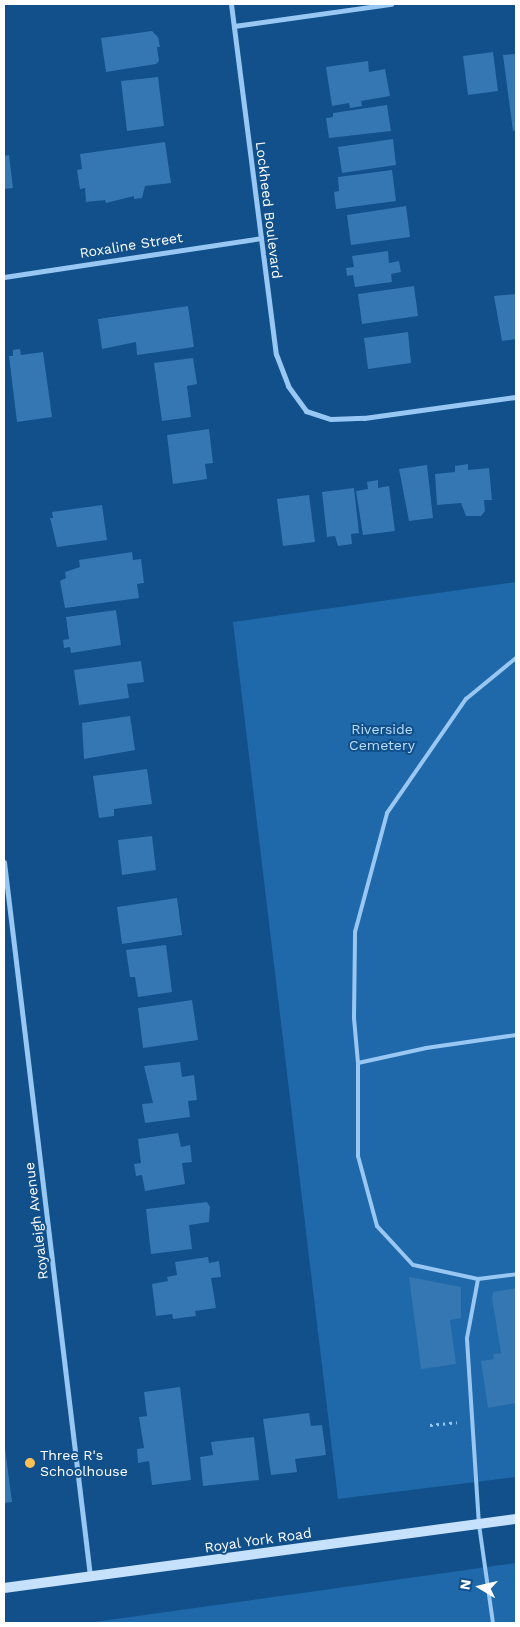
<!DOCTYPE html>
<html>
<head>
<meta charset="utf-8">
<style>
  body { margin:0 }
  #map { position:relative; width:520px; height:1627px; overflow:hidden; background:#11508a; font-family:"Work Sans",sans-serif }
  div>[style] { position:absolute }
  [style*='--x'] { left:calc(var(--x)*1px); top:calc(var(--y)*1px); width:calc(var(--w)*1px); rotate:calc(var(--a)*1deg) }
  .green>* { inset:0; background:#1f68a9 }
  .building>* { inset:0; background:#3477b2 }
  .path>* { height:3px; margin-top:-1.5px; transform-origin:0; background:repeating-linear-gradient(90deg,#97c7f2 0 2.5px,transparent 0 6.5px) }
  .lane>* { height:4px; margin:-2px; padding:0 2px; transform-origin:2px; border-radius:2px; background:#97c7f2 }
  .street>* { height:5px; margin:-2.5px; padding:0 2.5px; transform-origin:2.5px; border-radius:2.5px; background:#97c7f2 }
  .secondary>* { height:10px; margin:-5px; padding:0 5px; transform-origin:5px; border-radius:5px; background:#c5e1fc }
  .dots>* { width:14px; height:14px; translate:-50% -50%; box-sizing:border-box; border:2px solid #11508a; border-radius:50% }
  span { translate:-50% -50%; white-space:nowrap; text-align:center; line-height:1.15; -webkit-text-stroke:4px #11508a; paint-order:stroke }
  .street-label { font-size:14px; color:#fff }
  .park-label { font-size:14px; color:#bddffd }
  .poi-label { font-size:14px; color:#fff }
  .left { translate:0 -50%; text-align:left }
  .frame { position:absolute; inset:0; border:5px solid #fff; pointer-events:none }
  .north { position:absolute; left:455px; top:1562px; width:50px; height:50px; -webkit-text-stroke:4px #11508a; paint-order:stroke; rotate:279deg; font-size:14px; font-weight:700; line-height:20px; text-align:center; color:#fff }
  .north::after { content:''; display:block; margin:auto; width:18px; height:22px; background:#fff; clip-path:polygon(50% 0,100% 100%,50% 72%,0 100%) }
</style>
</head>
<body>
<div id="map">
  <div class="green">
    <div style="clip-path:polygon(516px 582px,516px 1477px,338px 1499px,233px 622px)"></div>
    <div style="clip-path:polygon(516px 1563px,516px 1623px,87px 1623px,302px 1593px)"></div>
  </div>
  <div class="building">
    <div style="clip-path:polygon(152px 31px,158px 37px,160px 47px,157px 47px,159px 61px,156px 64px,106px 72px,101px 38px)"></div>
    <div style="clip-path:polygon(493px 52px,498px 91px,468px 95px,463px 56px)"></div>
    <div style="clip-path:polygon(516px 54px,516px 130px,513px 131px,503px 55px)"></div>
    <div style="clip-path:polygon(368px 61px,369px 72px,385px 69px,390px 96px,361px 101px,362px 106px,350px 108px,349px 103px,332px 106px,326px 67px)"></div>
    <div style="clip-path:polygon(158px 77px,164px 126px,127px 131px,121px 81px)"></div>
    <div style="clip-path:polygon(387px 105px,391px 131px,329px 138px,326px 118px,333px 117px,333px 113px)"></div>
    <div style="clip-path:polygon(393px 139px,396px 165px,342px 173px,338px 147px)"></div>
    <div style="clip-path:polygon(165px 142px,171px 183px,145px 186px,142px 198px,134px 199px,134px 196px,106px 203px,105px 200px,86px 202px,85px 188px,80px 189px,77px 170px,82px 169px,80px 154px)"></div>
    <div style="clip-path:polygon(9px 155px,13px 188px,4px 189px,4px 156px)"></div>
    <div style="clip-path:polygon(392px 170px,396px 201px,336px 209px,334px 192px,339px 191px,338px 177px)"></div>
    <div style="clip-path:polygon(406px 206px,410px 237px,351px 245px,347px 215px)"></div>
    <div style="clip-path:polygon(388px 251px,389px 263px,399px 261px,401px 272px,391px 274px,392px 282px,355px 287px,353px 275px,347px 276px,346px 268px,354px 267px,352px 256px)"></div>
    <div style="clip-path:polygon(414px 286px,418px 316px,362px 324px,358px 294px)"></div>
    <div style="clip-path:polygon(516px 294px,516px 339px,502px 341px,494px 296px)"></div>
    <div style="clip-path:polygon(188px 306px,194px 347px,137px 355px,136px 342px,102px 349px,98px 319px)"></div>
    <div style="clip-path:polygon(408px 332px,411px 363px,368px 369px,364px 338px)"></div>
    <div style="clip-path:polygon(20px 349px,21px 355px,43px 352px,52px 417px,17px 422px,9px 356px,13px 356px,13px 350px)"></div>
    <div style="clip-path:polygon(193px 358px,197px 384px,187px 386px,191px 417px,162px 421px,154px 363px)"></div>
    <div style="clip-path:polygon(209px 429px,213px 463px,205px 464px,207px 479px,173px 484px,167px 435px)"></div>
    <div style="clip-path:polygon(468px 464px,468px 470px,489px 468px,492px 500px,484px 500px,485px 511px,481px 516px,466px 516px,461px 503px,437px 505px,435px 474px,455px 472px,455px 466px)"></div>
    <div style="clip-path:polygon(427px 465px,433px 518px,409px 521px,399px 469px)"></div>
    <div style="clip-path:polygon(378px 480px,378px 488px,389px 486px,395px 531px,363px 535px,356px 491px,368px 489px,367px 482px)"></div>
    <div style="clip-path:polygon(354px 488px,359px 533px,351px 534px,352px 544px,338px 546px,335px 536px,327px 537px,322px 492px)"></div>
    <div style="clip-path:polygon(309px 495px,315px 542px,283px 546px,277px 499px)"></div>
    <div style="clip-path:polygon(102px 505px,107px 540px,57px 547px,50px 518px,53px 518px,52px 512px)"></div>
    <div style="clip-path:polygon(132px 552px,133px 560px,141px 559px,144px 583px,137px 584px,139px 598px,65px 608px,60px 581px,66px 578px,65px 572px,80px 567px,79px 560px)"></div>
    <div style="clip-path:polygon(116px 610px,121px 645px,71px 653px,70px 647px,64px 648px,63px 640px,69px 639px,66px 617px)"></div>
    <div style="clip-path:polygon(141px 661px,144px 682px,127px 684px,129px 698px,79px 705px,74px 670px)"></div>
    <div style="clip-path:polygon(130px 716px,135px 750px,84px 759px,82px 723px)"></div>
    <div style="clip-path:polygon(147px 769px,152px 804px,114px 809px,114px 816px,99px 818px,93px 776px)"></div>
    <div style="clip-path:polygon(152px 836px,156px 870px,122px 875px,118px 840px)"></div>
    <div style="clip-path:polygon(177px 898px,182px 935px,122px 944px,117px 907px)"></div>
    <div style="clip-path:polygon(166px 945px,172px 992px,138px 997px,135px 977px,130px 977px,126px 950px)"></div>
    <div style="clip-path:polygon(192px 1000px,198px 1040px,143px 1048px,138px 1008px)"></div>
    <div style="clip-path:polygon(180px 1062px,182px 1077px,194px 1075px,197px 1100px,188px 1101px,190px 1117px,145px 1123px,142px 1104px,153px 1103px,144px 1066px)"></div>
    <div style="clip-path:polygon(178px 1133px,181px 1147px,190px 1145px,192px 1162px,182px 1163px,185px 1184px,145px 1191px,142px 1175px,136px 1176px,134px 1164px,141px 1163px,138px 1139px)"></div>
    <div style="clip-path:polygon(207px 1202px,210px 1207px,209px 1222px,189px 1225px,192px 1249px,151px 1254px,146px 1209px)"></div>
    <div style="clip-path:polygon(208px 1257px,209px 1263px,219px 1261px,221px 1277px,211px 1278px,216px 1308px,195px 1311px,196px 1316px,173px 1319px,172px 1314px,156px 1316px,152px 1284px,168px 1281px,167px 1277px,177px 1275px,175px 1262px)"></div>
    <div style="clip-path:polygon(409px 1277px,461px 1287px,461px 1318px,450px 1320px,456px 1364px,421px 1369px)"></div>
    <div style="clip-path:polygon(516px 1288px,516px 1403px,488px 1408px,481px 1361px,494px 1359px,493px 1354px,501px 1353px,492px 1298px,493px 1292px)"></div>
    <div style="clip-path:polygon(180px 1387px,191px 1480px,152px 1485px,149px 1461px,138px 1463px,137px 1449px,144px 1448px,139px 1417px,147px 1416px,144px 1392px)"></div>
    <div style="clip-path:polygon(309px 1413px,311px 1426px,322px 1425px,326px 1455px,295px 1459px,297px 1472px,271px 1475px,263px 1419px)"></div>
    <div style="clip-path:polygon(254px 1437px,259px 1480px,203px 1486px,200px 1457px,213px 1455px,211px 1442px)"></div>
    <div style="clip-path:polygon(4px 1441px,12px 1502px,4px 1503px)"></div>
  </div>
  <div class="path">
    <div style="--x:430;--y:1425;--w:27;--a:-6"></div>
  </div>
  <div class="lane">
    <div style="--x:358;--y:1063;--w:45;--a:-95.1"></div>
    <div style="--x:354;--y:1018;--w:86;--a:-89.3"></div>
    <div style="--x:355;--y:932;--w:123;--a:-74.9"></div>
    <div style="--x:387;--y:813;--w:139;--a:-55.3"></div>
    <div style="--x:466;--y:699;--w:65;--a:-39.4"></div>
    <div style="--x:478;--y:1279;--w:66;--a:-167.8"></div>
    <div style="--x:413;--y:1265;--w:53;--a:-132.7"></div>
    <div style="--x:377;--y:1226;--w:73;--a:-105.2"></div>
    <div style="--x:358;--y:1156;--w:93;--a:-90"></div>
    <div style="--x:358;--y:1063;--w:70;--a:-12.4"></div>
    <div style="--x:426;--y:1048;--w:91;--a:-8.2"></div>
    <div style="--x:493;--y:1623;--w:99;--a:-98.1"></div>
    <div style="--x:479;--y:1525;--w:187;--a:-93.7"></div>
    <div style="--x:467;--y:1338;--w:60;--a:-79.4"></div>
    <div style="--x:478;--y:1279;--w:38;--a:-7"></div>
  </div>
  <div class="street">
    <div style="--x:231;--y:4;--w:353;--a:82.7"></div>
    <div style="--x:276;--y:354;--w:34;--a:69"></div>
    <div style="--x:288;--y:386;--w:31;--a:54"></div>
    <div style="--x:306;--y:411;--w:26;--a:18"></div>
    <div style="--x:331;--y:419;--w:33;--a:-2"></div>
    <div style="--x:364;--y:418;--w:153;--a:-7.9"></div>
    <div style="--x:234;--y:26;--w:159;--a:-8"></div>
    <div style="--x:4;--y:277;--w:260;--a:-8.6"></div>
    <div style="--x:4;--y:862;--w:719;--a:83.13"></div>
  </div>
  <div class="secondary">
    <div style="--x:4;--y:1588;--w:517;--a:-7.68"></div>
  </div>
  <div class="dots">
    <div style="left:30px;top:1463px;background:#ffc057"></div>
  </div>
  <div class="street-label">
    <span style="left:269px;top:210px;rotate:83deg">Lockheed Boulevard</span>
    <span style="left:131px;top:245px;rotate:-9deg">Roxaline Street</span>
    <span style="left:36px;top:1221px;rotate:-97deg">Royaleigh Avenue</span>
    <span style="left:258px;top:1540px;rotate:-8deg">Royal York Road</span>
  </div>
  <div class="park-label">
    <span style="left:382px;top:737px">Riverside<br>Cemetery</span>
  </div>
  <div class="poi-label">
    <span class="left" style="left:40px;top:1463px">Three R's<br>Schoolhouse</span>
  </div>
  <div class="frame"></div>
  <div class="north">N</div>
</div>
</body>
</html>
